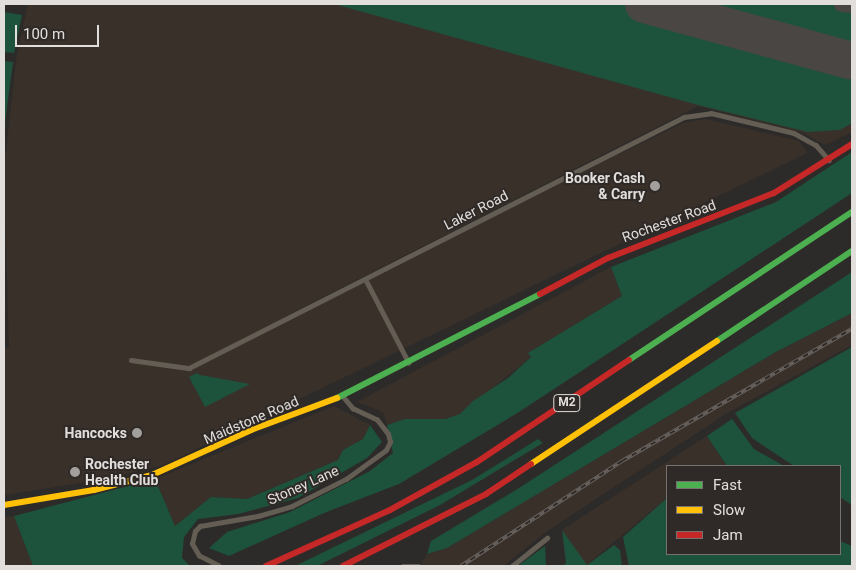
<!DOCTYPE html>
<html>
<head>
<meta charset="utf-8">
<style>
  body { margin:0 }
  #map { position:relative; width:856px; height:570px; overflow:hidden; background:#2d2b29; font-family:Roboto,sans-serif }
  div>[style] { position:absolute }
  [style*='--x'] { left:calc(var(--x)*1px); top:calc(var(--y)*1px); width:calc(var(--w)*1px); rotate:calc(var(--a)*1deg) }
  .built>* { inset:0; background:#39302a }
  .green>* { inset:0; background:#1d523c }
  .taxiway>* { height:15px; margin:-7.5px; padding:0 7.5px; transform-origin:7.5px; border-radius:7.5px; background:#4a4644 }
  .runway>* { height:38px; margin:-19px; padding:0 19px; transform-origin:19px; border-radius:19px; background:#4a4644 }
  .street>* { height:4.5px; margin:-2.25px; padding:0 2.25px; transform-origin:2.25px; border-radius:2.25px; background:#635d54 }
  .fast>* { height:6px; margin:-3px; padding:0 3px; transform-origin:3px; border-radius:3px; background:#4caf50 }
  .slow>* { height:6px; margin:-3px; padding:0 3px; transform-origin:3px; border-radius:3px; background:#ffc107 }
  .jam>* { height:6px; margin:-3px; padding:0 3px; transform-origin:3px; border-radius:3px; background:#c62828 }
  .rail>* { height:4px; margin-top:-2px; transform-origin:0; background:repeating-linear-gradient(90deg,#2f2a27 0 5.5px,#67625f 0 11px); box-sizing:border-box; border-block:1px solid #67625f }
  .dots>* { width:14px; height:14px; translate:-50% -50%; box-sizing:border-box; border:2px solid #2f2a27; border-radius:50% }
  span { translate:-50% -50%; white-space:nowrap; text-align:center; line-height:1.15; -webkit-text-stroke:4px #2f2a27; paint-order:stroke }
  .shield-label span { padding:1px 4px; background:#2f2a27; border:1px solid; border-radius:4px; -webkit-text-stroke-width:0 }
  .shield-label { font-size:12px; color:#e1dedc; font-weight:700 }
  .poi-label { font-size:14px; color:#e1dedc; font-weight:700 }
  .right { translate:-100% -50%; text-align:right }
  .left { translate:0 -50%; text-align:left }
  .street-label { font-size:14px; color:#e1dedc }
  .frame { position:absolute; inset:0; border:5px solid #e1dedc; pointer-events:none }
  .legend { position:absolute; left:666px; top:465px; width:175px; height:90px; box-sizing:border-box; background:#2f2a27; border:1px solid #76726f; margin:0; padding:6px 9px; list-style:none; font-size:15px; color:#e1dedc }
  .legend li { display:flex; align-items:center; gap:10px; height:25px }
  .legend b { width:25px; border:1px solid #76726f }
  .scale { position:absolute; left:15px; top:25px; width:84px; height:22px; box-sizing:border-box; border:2px solid #e1dedc; border-top:0; padding-left:6px; font-size:15px; line-height:18px; white-space:nowrap; color:#e1dedc; -webkit-text-stroke:4px #2f2a27; paint-order:stroke }
</style>
</head>
<body>
<div id="map">
  <div class="built">
    <div style="clip-path:polygon(28px 4px,852px 4px,852px 132px,825px 145px,801px 132px,698px 106px,272px 323px,683px 123px,706px 119px,799px 141px,807px 153px,163px 465px,100px 480px,4px 495px,4px 349px,9px 347px,4px 169px,17px 54px)"></div>
    <div style="clip-path:polygon(611px 267px,622px 296px,528px 353px,531px 357px,460px 414px,445px 419px,406px 419px,387px 425px,383px 412px,357px 402px)"></div>
    <div style="clip-path:polygon(852px 313px,852px 345px,729px 412px,550px 529px,503px 566px,420px 566px,427px 554px,447px 548px,774px 353px)"></div>
    <div style="clip-path:polygon(334px 406px,370px 425px,363px 439px,343px 450px,338px 460px,247px 499px,211px 497px,175px 526px,155px 479px)"></div>
    <div style="clip-path:polygon(707px 436px,727px 466px,667px 466px,667px 498px,586px 565px,562px 530px)"></div>
    <div style="clip-path:polygon(14px 516px,33px 566px,4px 566px,4px 517px)"></div>
  </div>
  <div class="green">
    <div style="clip-path:polygon(334px 4px,852px 4px,852px 123px,840px 130px,808px 132px,698px 105px)"></div>
    <div style="clip-path:polygon(4px 12px,22px 15px,14px 53px,4px 52px)"></div>
    <div style="clip-path:polygon(4px 61px,13px 62px,4px 130px)"></div>
    <div style="clip-path:polygon(852px 152px,852px 193px,519px 412px,399px 484px,324px 513px,229px 556px,209px 548px,227px 532px,290px 512px,370px 471px,393px 453px,387px 425px,405px 419px,445px 419px,460px 414px,473px 401px,508px 378px,531px 357px,528px 353px,622px 296px,611px 267px,776px 202px)"></div>
    <div style="clip-path:polygon(852px 272px,852px 313px,774px 353px,447px 548px,427px 554px,431px 541px,519px 488px)"></div>
    <div style="clip-path:polygon(852px 347px,852px 505px,840px 497px,840px 466px,794px 466px,752px 438px,735px 413px)"></div>
    <div style="clip-path:polygon(197px 373px,200px 375px,250px 384px,205px 407px,189px 377px)"></div>
    <div style="clip-path:polygon(732px 419px,754px 449px,784px 466px,727px 466px,707px 436px)"></div>
    <div style="clip-path:polygon(370px 425px,382px 442px,367px 458px,298px 498px,238px 514px,198px 519px,184px 537px,182px 558px,190px 566px,33px 566px,14px 516px,155px 479px,175px 526px,211px 497px,247px 499px,338px 460px,343px 450px,363px 439px)"></div>
    <div style="clip-path:polygon(538px 439px,543px 443px,440px 505px,317px 566px,295px 566px,472px 480px)"></div>
    <div style="clip-path:polygon(667px 498px,667px 554px,840px 554px,840px 541px,852px 546px,852px 566px,629px 566px,623px 537px)"></div>
    <div style="clip-path:polygon(562px 530px,587px 565px,614px 545px,620px 550px,622px 566px,563px 566px,566px 563px)"></div>
    <div style="clip-path:polygon(545px 546px,546px 566px,518px 566px)"></div>
  </div>
  <div class="taxiway">
    <div style="--x:841;--y:4;--w:11;--a:5"></div>
  </div>
  <div class="runway">
    <div style="--x:644;--y:4;--w:213;--a:15.3"></div>
  </div>
  <div class="street">
    <div style="--x:366;--y:280;--w:93;--a:62.6"></div>
    <div style="--x:131;--y:360;--w:59;--a:7.9"></div>
    <div style="--x:189;--y:368;--w:555;--a:-26.89"></div>
    <div style="--x:684;--y:117;--w:27;--a:-8"></div>
    <div style="--x:711;--y:113;--w:85;--a:13.5"></div>
    <div style="--x:794;--y:133;--w:25;--a:29"></div>
    <div style="--x:816;--y:145;--w:20;--a:49"></div>
    <div style="--x:219;--y:566;--w:22;--a:-153"></div>
    <div style="--x:199;--y:556;--w:14;--a:-120"></div>
    <div style="--x:192;--y:544;--w:13;--a:-77"></div>
    <div style="--x:195;--y:531;--w:7;--a:-45"></div>
    <div style="--x:200;--y:526;--w:59;--a:-9.8"></div>
    <div style="--x:258;--y:516;--w:35;--a:-16"></div>
    <div style="--x:292;--y:506;--w:60;--a:-26.6"></div>
    <div style="--x:346;--y:479;--w:49;--a:-35.9"></div>
    <div style="--x:386;--y:450;--w:9;--a:-63"></div>
    <div style="--x:390;--y:442;--w:8;--a:-104"></div>
    <div style="--x:388;--y:434;--w:18;--a:-128"></div>
    <div style="--x:377;--y:420;--w:26;--a:-155"></div>
    <div style="--x:353;--y:409;--w:17;--a:-130"></div>
    <div style="--x:403;--y:566;--w:16;--a:0"></div>
    <div style="--x:512;--y:566;--w:45;--a:-38.7"></div>
  </div>
  <div class="fast">
    <div style="--x:717;--y:341;--w:162;--a:-33.7"></div>
    <div style="--x:629;--y:360;--w:268;--a:-33.6"></div>
    <div style="--x:337;--y:398;--w:228;--a:-27.1"></div>
  </div>
  <div class="slow">
    <div style="--x:531;--y:464;--w:223;--a:-33.5"></div>
    <div style="--x:4;--y:505;--w:91;--a:-9.5"></div>
    <div style="--x:94;--y:490;--w:60;--a:-14.5"></div>
    <div style="--x:152;--y:475;--w:109;--a:-24.4"></div>
    <div style="--x:251;--y:430;--w:92;--a:-20.4"></div>
  </div>
  <div class="jam">
    <div style="--x:540;--y:294;--w:77;--a:-27.9"></div>
    <div style="--x:608;--y:258;--w:178;--a:-21.4"></div>
    <div style="--x:774;--y:193;--w:92;--a:-32.1"></div>
    <div style="--x:266;--y:566;--w:136;--a:-24.3"></div>
    <div style="--x:390;--y:510;--w:99;--a:-28.9"></div>
    <div style="--x:477;--y:462;--w:183;--a:-33.9"></div>
    <div style="--x:343;--y:566;--w:160;--a:-26.7"></div>
    <div style="--x:486;--y:494;--w:54;--a:-33.7"></div>
  </div>
  <div class="rail">
    <div style="--x:461;--y:566;--w:192;--a:-33.1"></div>
    <div style="--x:622;--y:461;--w:265;--a:-29.9"></div>
  </div>
  <div class="dots">
    <div style="left:655px;top:186px;background:#a29f9d"></div>
    <div style="left:137px;top:433px;background:#a29f9d"></div>
    <div style="left:75px;top:472px;background:#a29f9d"></div>
  </div>
  <div class="shield-label">
    <span style="left:567px;top:403px">M2</span>
  </div>
  <div class="poi-label">
    <span class="right" style="left:645px;top:186px">Booker Cash<br>&amp; Carry</span>
    <span class="right" style="left:127px;top:433px">Hancocks</span>
    <span class="left" style="left:85px;top:472px">Rochester<br>Health Club</span>
  </div>
  <div class="street-label">
    <span style="left:476px;top:210px;rotate:-27deg">Laker Road</span>
    <span style="left:669px;top:221px;rotate:-20deg">Rochester Road</span>
    <span style="left:251px;top:420px;rotate:-23deg">Maidstone Road</span>
    <span style="left:303px;top:485px;rotate:-24deg">Stoney Lane</span>
  </div>
  <div class="frame"></div>
  <ul class="legend">
  <li><b style="height:6px;background:#4caf50"></b>Fast</li>
  <li><b style="height:6px;background:#ffc107"></b>Slow</li>
  <li><b style="height:6px;background:#c62828"></b>Jam</li>
  </ul>
  <div class="scale">100 m</div>
</div>
</body>
</html>
